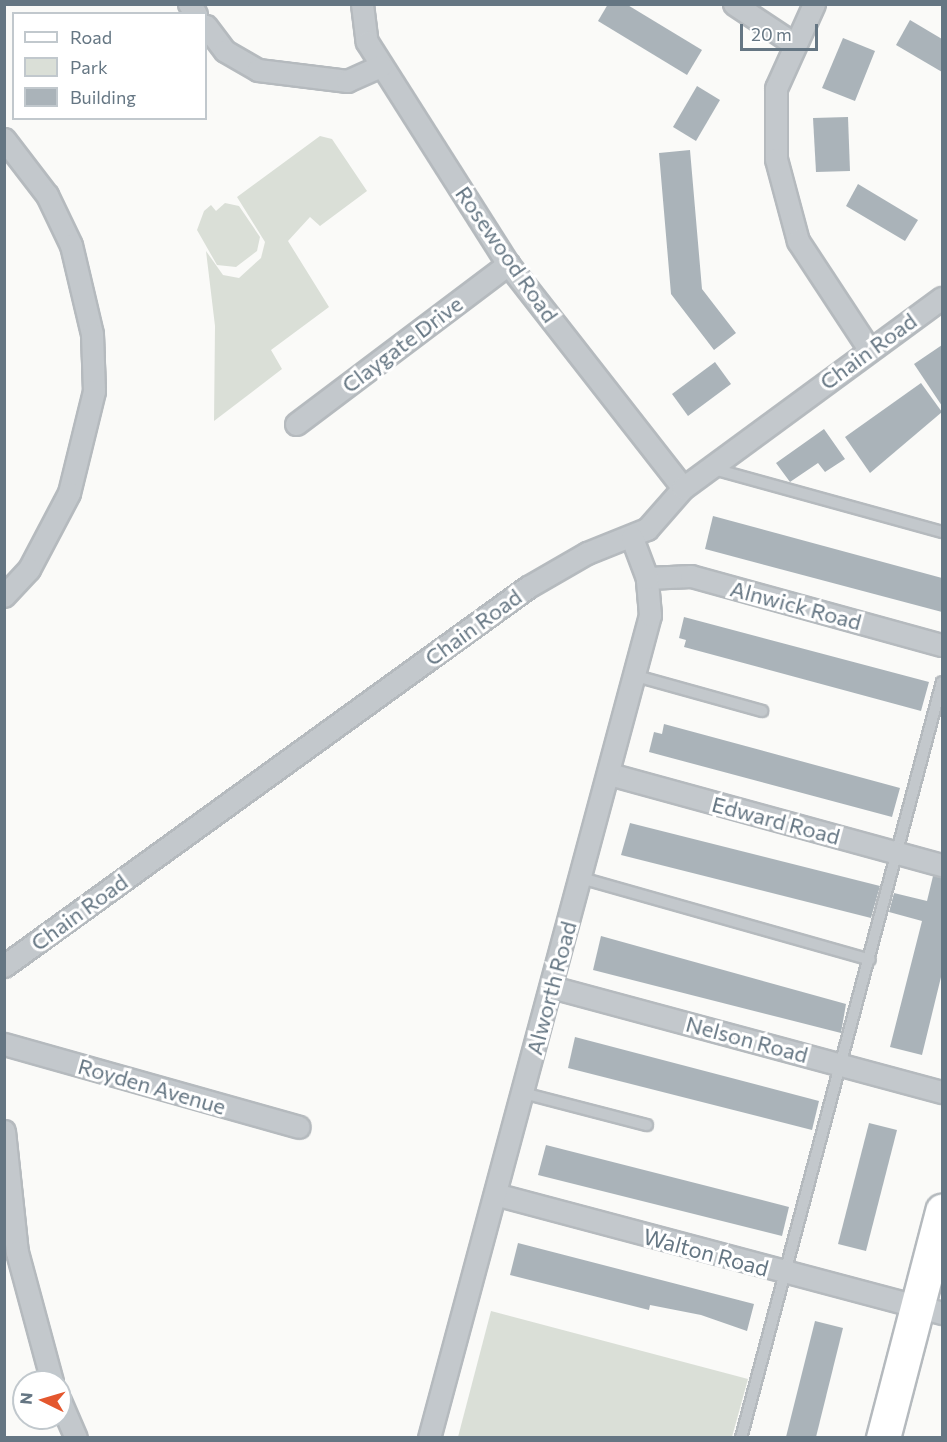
<!DOCTYPE html>
<html>
<head>
<meta charset="utf-8">
<style>
  body { margin:0 }
  #map { position:relative; width:947px; height:1442px; overflow:hidden; background:#fafaf8; font-family:Commissioner,sans-serif }
  div>[style] { position:absolute }
  [style*='--x'] { left:calc(var(--x)*1px); top:calc(var(--y)*1px); width:calc(var(--w)*1px); rotate:calc(var(--a)*1deg) }
  .green>* { inset:0; background:#dadfd7 }
  .building>* { inset:0; background:#aab3b9 }
  .roads { filter:drop-shadow(2px 0 #b5babe) drop-shadow(-2px 0 #b5babe) drop-shadow(0 2px #b5babe) drop-shadow(0 -2px #b5babe) }
  .service>* { height:10px; margin:-5px; padding:0 5px; transform-origin:5px; border-radius:5px; background:#c3c8cc }
  .minor>* { height:21px; margin:-10.5px; padding:0 10.5px; transform-origin:10.5px; border-radius:10.5px; background:#c3c8cc }
  .primary>* { height:33px; margin:-16.5px; padding:0 16.5px; transform-origin:16.5px; border-radius:16.5px; background:#fff }
  span { translate:-50% -50%; white-space:nowrap; text-align:center; line-height:1.15; -webkit-text-stroke:6px #fff; paint-order:stroke }
  .street-label { font-size:22px; color:#657683 }
  .frame { position:absolute; inset:0; border:6px solid #657683; pointer-events:none }
  .legend { position:absolute; left:12px; top:12px; width:195px; height:108px; box-sizing:border-box; background:#fff; border:2px solid #c1c8cd; margin:0; padding:8px 10px; list-style:none; font-size:18px; color:#657683 }
  .legend li { display:flex; align-items:center; gap:12px; height:30px }
  .legend b { width:30px; border:2px solid #c1c8cd }
  .north { position:absolute; left:12px; top:1370px; width:60px; height:60px; box-sizing:border-box; background:#fff; border:2px solid #c1c8cd; border-radius:50%; rotate:275deg; font-size:16px; font-weight:700; line-height:24px; text-align:center; color:#657683 }
  .north::after { content:''; display:block; margin:auto; width:21px; height:27px; background:#e4572e; clip-path:polygon(50% 0,100% 100%,50% 72%,0 100%) }
  .scale { position:absolute; left:740px; top:24px; width:78px; height:27px; box-sizing:border-box; border:3px solid #657683; border-top:0; padding-left:8px; font-size:18px; line-height:21px; white-space:nowrap; color:#657683; -webkit-text-stroke:4px #fff; paint-order:stroke }
</style>
</head>
<body>
<div id="map">
  <div class="green">
    <div style="clip-path:polygon(320px 136px,332px 139px,367px 191px,320px 226px,310px 217px,288px 241px,329px 307px,271px 350px,282px 369px,214px 421px,215px 326px,206px 251px,223px 275px,239px 278px,261px 258px,265px 242px,237px 197px)"></div>
    <div style="clip-path:polygon(225px 203px,239px 206px,260px 237px,257px 251px,236px 267px,217px 265px,197px 230px,204px 211px,211px 205px,216px 211px)"></div>
    <div style="clip-path:polygon(491px 1311px,748px 1379px,732px 1437px,458px 1437px)"></div>
  </div>
  <div class="building">
    <div style="clip-path:polygon(608px 4px,626px 4px,702px 50px,687px 75px,598px 21px)"></div>
    <div style="clip-path:polygon(910px 20px,942px 39px,942px 72px,896px 45px)"></div>
    <div style="clip-path:polygon(843px 38px,875px 51px,855px 101px,822px 88px)"></div>
    <div style="clip-path:polygon(697px 86px,720px 100px,696px 141px,673px 127px)"></div>
    <div style="clip-path:polygon(848px 117px,850px 171px,816px 172px,813px 118px)"></div>
    <div style="clip-path:polygon(690px 150px,702px 289px,736px 333px,714px 350px,671px 294px,659px 153px)"></div>
    <div style="clip-path:polygon(858px 184px,918px 220px,905px 241px,846px 206px)"></div>
    <div style="clip-path:polygon(942px 345px,942px 406px,914px 364px)"></div>
    <div style="clip-path:polygon(715px 362px,731px 384px,688px 416px,672px 394px)"></div>
    <div style="clip-path:polygon(921px 383px,942px 412px,870px 473px,845px 437px)"></div>
    <div style="clip-path:polygon(824px 429px,845px 459px,825px 472px,818px 463px,790px 482px,776px 463px)"></div>
    <div style="clip-path:polygon(713px 516px,942px 578px,942px 612px,705px 549px)"></div>
    <div style="clip-path:polygon(684px 617px,929px 682px,921px 711px,684px 647px,686px 640px,679px 638px)"></div>
    <div style="clip-path:polygon(664px 724px,900px 788px,892px 817px,649px 752px,654px 732px,662px 734px)"></div>
    <div style="clip-path:polygon(630px 823px,880px 886px,871px 918px,621px 855px)"></div>
    <div style="clip-path:polygon(933px 876px,942px 877px,942px 973px,922px 1055px,890px 1047px,922px 921px,889px 912px,894px 893px,927px 901px)"></div>
    <div style="clip-path:polygon(601px 936px,846px 1004px,841px 1033px,593px 970px)"></div>
    <div style="clip-path:polygon(575px 1037px,819px 1101px,812px 1130px,568px 1068px)"></div>
    <div style="clip-path:polygon(869px 1123px,897px 1130px,866px 1251px,838px 1244px)"></div>
    <div style="clip-path:polygon(546px 1145px,789px 1207px,782px 1236px,538px 1175px)"></div>
    <div style="clip-path:polygon(518px 1243px,754px 1304px,747px 1331px,701px 1315px,650px 1305px,649px 1310px,510px 1275px)"></div>
    <div style="clip-path:polygon(815px 1321px,843px 1328px,816px 1437px,786px 1437px)"></div>
  </div>
  <div class="roads">
    <div class="service">
      <div style="--x:710;--y:468;--w:241;--a:15.4"></div>
      <div style="--x:636;--y:676;--w:131;--a:15.5"></div>
      <div style="--x:581;--y:878;--w:300;--a:15.8"></div>
      <div style="--x:523;--y:1093;--w:128;--a:14.5"></div>
      <div style="--x:741;--y:1438;--w:782;--a:-75.11"></div>
    </div>
    <div class="minor">
      <div style="--x:189;--y:4;--w:12;--a:55"></div>
      <div style="--x:362;--y:4;--w:38;--a:83"></div>
      <div style="--x:367;--y:42;--w:263;--a:57.6"></div>
      <div style="--x:508;--y:264;--w:284;--a:52"></div>
      <div style="--x:734;--y:4;--w:71;--a:33.5"></div>
      <div style="--x:814;--y:4;--w:92;--a:114.3"></div>
      <div style="--x:776;--y:88;--w:71;--a:90"></div>
      <div style="--x:776;--y:159;--w:85;--a:75"></div>
      <div style="--x:798;--y:241;--w:129;--a:56.7"></div>
      <div style="--x:206;--y:26;--w:31;--a:53"></div>
      <div style="--x:225;--y:51;--w:38;--a:30"></div>
      <div style="--x:258;--y:70;--w:90;--a:7"></div>
      <div style="--x:347;--y:81;--w:37;--a:-24"></div>
      <div style="--x:4;--y:139;--w:71;--a:52.5"></div>
      <div style="--x:47;--y:195;--w:55;--a:64.4"></div>
      <div style="--x:71;--y:245;--w:91;--a:76.7"></div>
      <div style="--x:92;--y:334;--w:57;--a:88"></div>
      <div style="--x:94;--y:391;--w:105;--a:103.8"></div>
      <div style="--x:69;--y:493;--w:86;--a:117.8"></div>
      <div style="--x:29;--y:569;--w:37;--a:133"></div>
      <div style="--x:296;--y:424;--w:266;--a:-37"></div>
      <div style="--x:647;--y:578;--w:44;--a:-2.6"></div>
      <div style="--x:691;--y:576;--w:260;--a:15.4"></div>
      <div style="--x:609;--y:774;--w:345;--a:15.3"></div>
      <div style="--x:4;--y:966;--w:647;--a:-35.88"></div>
      <div style="--x:528;--y:587;--w:68;--a:-30"></div>
      <div style="--x:587;--y:553;--w:65;--a:-21.8"></div>
      <div style="--x:647;--y:529;--w:55;--a:-48.7"></div>
      <div style="--x:683;--y:488;--w:321;--a:-36.3"></div>
      <div style="--x:552;--y:987;--w:404;--a:15.1"></div>
      <div style="--x:4;--y:1044;--w:306;--a:15.7"></div>
      <div style="--x:4;--y:1131;--w:122;--a:83.9"></div>
      <div style="--x:17;--y:1252;--w:135;--a:74.9"></div>
      <div style="--x:495;--y:1194;--w:463;--a:14.9"></div>
      <div style="--x:60;--y:1401;--w:40;--a:66.6"></div>
      <div style="--x:429;--y:1438;--w:852;--a:-74.97"></div>
      <div style="--x:650;--y:615;--w:37;--a:-95"></div>
      <div style="--x:647;--y:578;--w:43;--a:-110.6"></div>
    </div>
    <div class="primary">
      <div style="--x:883;--y:1438;--w:235;--a:-75.4"></div>
    </div>
  </div>
  <div class="street-label">
    <span style="left:507px;top:254px;rotate:55deg">Rosewood Road</span>
    <span style="left:402px;top:344px;rotate:-37deg">Claygate Drive</span>
    <span style="left:868px;top:351px;rotate:-36deg">Chain Road</span>
    <span style="left:796px;top:605px;rotate:15deg">Alnwick Road</span>
    <span style="left:473px;top:627px;rotate:-36deg">Chain Road</span>
    <span style="left:776px;top:820px;rotate:15deg">Edward Road</span>
    <span style="left:79px;top:912px;rotate:-36deg">Chain Road</span>
    <span style="left:551px;top:988px;rotate:-75deg">Alworth Road</span>
    <span style="left:747px;top:1039px;rotate:15deg">Nelson Road</span>
    <span style="left:152px;top:1086px;rotate:16deg">Royden Avenue</span>
    <span style="left:706px;top:1252px;rotate:15deg">Walton Road</span>
  </div>
  <div class="frame"></div>
  <ul class="legend">
  <li><b style="height:8px;background:#fff"></b>Road</li>
  <li><b style="height:16px;background:#dadfd7"></b>Park</li>
  <li><b style="height:16px;background:#aab3b9"></b>Building</li>
  </ul>
  <div class="north">N</div>
  <div class="scale">20 m</div>
</div>
</body>
</html>
